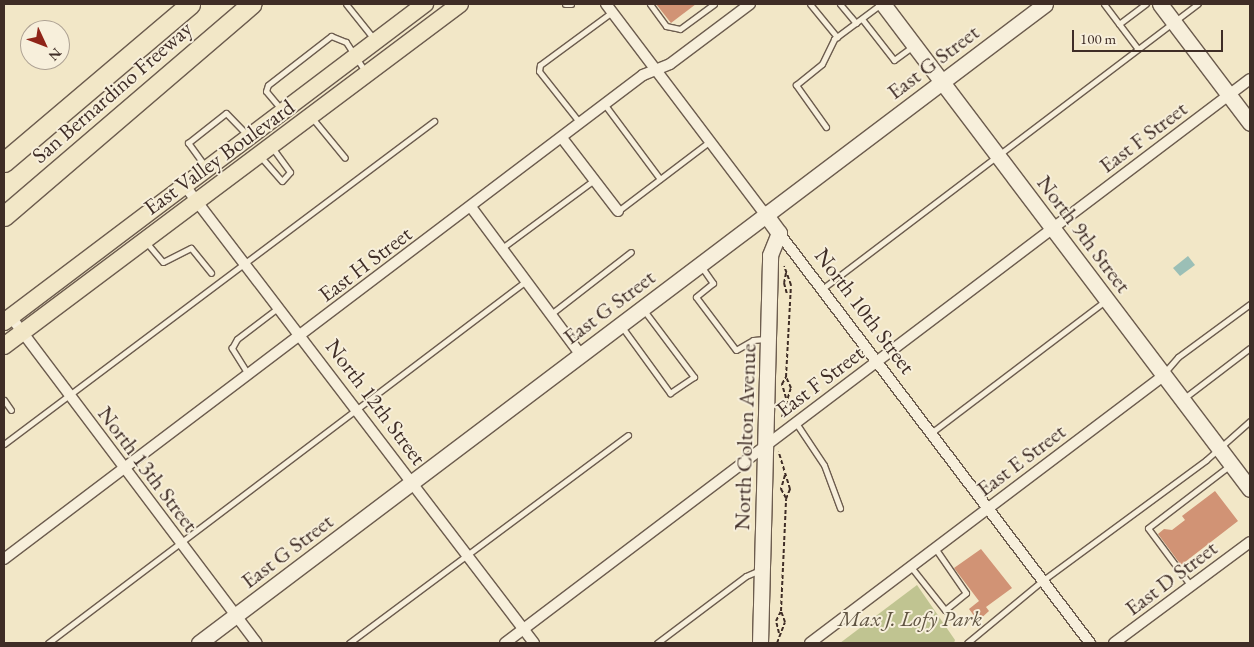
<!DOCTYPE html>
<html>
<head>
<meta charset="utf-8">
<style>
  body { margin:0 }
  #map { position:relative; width:1254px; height:647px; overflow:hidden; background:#f2e7c7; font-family:"EB Garamond",serif }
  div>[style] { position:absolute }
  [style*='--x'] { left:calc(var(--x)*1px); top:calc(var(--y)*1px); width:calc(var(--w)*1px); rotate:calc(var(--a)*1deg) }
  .green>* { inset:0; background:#c0c491 }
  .water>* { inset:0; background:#9bbfb6 }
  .building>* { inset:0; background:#d19375 }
  .path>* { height:2px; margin-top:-1px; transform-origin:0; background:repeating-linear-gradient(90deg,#3f2d26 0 4px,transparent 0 6.5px) }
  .roads { filter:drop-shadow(1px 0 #6c5c4e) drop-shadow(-1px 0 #6c5c4e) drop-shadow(0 1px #6c5c4e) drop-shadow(0 -1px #6c5c4e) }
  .lane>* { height:5px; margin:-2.5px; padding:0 2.5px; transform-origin:2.5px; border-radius:2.5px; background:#f7efdb }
  .street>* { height:10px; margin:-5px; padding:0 5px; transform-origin:5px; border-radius:5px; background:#f7efdb }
  .secondary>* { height:15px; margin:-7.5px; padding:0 7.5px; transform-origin:7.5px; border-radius:7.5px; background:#f7efdb }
  .primary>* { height:16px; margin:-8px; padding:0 8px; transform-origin:8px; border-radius:8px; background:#f2e7c7 }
  .highway>* { height:19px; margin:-9.5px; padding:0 9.5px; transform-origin:9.5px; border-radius:9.5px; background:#f2e7c7 }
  span { translate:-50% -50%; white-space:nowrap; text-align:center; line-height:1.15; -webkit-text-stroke:4px #f7efdb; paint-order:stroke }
  .street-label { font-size:22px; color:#3f2d26 }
  .park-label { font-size:22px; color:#5f5341; font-style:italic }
  .frame { position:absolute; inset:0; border:5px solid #3f2d26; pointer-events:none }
  .north { position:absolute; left:20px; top:20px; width:50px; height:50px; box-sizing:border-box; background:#f7efdb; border:1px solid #ada193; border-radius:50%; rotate:133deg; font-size:14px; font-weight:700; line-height:20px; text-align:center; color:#3f2d26 }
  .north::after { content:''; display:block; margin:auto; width:18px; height:22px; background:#8f2418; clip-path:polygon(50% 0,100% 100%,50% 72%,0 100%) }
  .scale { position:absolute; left:1072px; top:30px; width:151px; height:22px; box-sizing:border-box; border:2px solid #3f2d26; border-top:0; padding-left:6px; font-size:15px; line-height:18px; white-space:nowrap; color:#3f2d26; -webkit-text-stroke:4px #f7efdb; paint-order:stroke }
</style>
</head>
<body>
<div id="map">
  <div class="green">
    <div style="clip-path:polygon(917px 585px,955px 640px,954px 643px,840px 643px)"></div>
  </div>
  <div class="water">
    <div style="clip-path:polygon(1188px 256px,1195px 265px,1180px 276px,1173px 268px)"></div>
  </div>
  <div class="building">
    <div style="clip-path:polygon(656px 4px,696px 4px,671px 23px)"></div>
    <div style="clip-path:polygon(1215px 491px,1238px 521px,1181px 565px,1158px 534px,1164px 529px,1172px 530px,1185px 520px,1182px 516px)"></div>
    <div style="clip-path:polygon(981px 549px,1012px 588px,986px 607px,989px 611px,978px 621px,969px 609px,979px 601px,954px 568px)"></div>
  </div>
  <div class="path">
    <div style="--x:786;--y:273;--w:10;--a:101"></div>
    <div style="--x:784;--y:283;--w:11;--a:75"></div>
    <div style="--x:786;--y:398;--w:15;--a:-106"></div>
    <div style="--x:782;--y:384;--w:8;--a:-60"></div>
    <div style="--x:782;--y:417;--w:30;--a:-73"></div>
    <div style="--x:791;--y:388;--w:12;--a:-114"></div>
    <div style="--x:786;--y:377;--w:92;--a:-86.9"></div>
    <div style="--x:791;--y:285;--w:20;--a:-110"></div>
    <div style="--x:785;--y:475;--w:15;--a:106"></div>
    <div style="--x:781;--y:489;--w:10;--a:61"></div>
    <div style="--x:779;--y:633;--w:12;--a:-104"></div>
    <div style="--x:776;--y:621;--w:11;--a:-63"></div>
    <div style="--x:777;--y:643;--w:22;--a:-69"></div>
    <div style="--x:785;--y:622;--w:12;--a:-110"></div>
    <div style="--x:781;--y:611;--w:112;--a:-87.4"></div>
    <div style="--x:786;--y:499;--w:11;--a:-68"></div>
    <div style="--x:790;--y:489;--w:39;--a:-107"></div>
  </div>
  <div class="roads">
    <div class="lane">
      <div style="--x:346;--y:4;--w:45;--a:51.3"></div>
      <div style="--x:565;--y:4;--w:6;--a:0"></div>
      <div style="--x:650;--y:4;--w:27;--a:54"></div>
      <div style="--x:666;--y:26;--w:14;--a:12"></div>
      <div style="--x:680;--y:29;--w:42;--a:-36.3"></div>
      <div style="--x:810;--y:4;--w:43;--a:50.7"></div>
      <div style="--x:840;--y:4;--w:25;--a:50"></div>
      <div style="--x:1104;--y:4;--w:56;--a:52.9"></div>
      <div style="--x:862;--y:19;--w:52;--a:52"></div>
      <div style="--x:894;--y:60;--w:22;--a:-36"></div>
      <div style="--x:1119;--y:24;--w:34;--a:-37"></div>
      <div style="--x:605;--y:105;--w:92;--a:53.4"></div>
      <div style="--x:281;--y:109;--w:23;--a:-130"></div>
      <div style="--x:266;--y:91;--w:6;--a:-72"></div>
      <div style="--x:268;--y:85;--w:80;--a:-37.9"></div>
      <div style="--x:331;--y:36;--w:16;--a:22"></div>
      <div style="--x:346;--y:42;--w:35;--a:57"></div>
      <div style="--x:313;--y:119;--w:50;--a:50.6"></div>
      <div style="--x:580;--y:123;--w:66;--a:-128.3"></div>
      <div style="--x:539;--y:71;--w:6;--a:-81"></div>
      <div style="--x:540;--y:65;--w:89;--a:-36.4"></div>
      <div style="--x:826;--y:127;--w:52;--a:-125.5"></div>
      <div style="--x:796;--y:85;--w:33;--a:-39"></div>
      <div style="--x:822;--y:64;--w:28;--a:-64"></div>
      <div style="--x:834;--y:39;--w:59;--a:-36.7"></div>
      <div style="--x:260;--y:156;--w:33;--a:49"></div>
      <div style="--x:282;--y:181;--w:12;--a:-48"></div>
      <div style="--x:290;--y:172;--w:31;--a:-126"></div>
      <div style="--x:205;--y:166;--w:29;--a:-126"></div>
      <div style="--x:188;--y:143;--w:48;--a:-38.3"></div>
      <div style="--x:226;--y:113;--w:30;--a:46"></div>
      <div style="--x:618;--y:211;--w:114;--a:-37.2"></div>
      <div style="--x:146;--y:242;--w:26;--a:50"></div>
      <div style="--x:163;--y:262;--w:31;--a:-27"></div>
      <div style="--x:191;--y:248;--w:32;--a:51"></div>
      <div style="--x:502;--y:248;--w:114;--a:-36.5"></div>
      <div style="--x:701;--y:266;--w:21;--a:55"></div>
      <div style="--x:713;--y:283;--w:22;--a:141"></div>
      <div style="--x:696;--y:297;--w:66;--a:53"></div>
      <div style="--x:736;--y:350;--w:20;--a:-30"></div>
      <div style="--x:753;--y:340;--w:13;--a:-4"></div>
      <div style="--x:822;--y:289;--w:472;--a:-37.2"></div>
      <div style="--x:551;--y:314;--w:101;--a:-37.8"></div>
      <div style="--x:622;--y:327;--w:82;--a:54"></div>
      <div style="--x:670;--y:393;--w:29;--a:-34"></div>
      <div style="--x:694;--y:377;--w:85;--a:-126.9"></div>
      <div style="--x:1165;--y:372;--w:20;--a:-49"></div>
      <div style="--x:1178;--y:357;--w:89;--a:-36.4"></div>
      <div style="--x:248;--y:374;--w:31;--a:-122"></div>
      <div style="--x:232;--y:348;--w:10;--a:-61"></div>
      <div style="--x:237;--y:339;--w:53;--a:-37.3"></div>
      <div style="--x:1183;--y:399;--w:84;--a:-37.3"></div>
      <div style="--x:4;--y:400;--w:12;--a:55"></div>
      <div style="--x:796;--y:423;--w:50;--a:56.3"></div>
      <div style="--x:824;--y:465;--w:46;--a:69.6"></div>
      <div style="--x:931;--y:433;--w:218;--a:-37.2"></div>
      <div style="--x:4;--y:444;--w:538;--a:-36.91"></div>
      <div style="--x:911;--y:567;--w:55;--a:51.7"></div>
      <div style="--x:945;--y:610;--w:27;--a:-39"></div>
      <div style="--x:966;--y:593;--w:55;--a:-124.6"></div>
      <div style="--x:1191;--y:586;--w:72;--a:-126.6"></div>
      <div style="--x:1148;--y:528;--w:102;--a:-37.4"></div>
      <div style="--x:48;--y:643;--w:600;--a:-37.14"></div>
      <div style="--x:349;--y:643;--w:348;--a:-36.7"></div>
      <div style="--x:657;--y:643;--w:111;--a:-37"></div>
      <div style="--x:746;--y:576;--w:15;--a:-23"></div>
      <div style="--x:967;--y:643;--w:97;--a:-39.6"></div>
      <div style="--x:1042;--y:581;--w:204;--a:-36.4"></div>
      <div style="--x:1206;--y:460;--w:59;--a:-41.6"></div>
    </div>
    <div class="street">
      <div style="--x:606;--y:4;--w:263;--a:52.9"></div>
      <div style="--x:562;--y:138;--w:92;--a:52.5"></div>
      <div style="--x:185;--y:186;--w:575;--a:52.63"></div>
      <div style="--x:471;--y:207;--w:184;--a:53.4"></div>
      <div style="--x:779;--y:233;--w:515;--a:52.82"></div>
      <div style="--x:11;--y:317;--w:408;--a:53"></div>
      <div style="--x:4;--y:559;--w:802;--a:-37.14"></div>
      <div style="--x:643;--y:75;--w:29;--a:-22"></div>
      <div style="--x:670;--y:64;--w:100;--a:-36.9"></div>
      <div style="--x:505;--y:643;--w:934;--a:-37.13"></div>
      <div style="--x:810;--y:643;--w:444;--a:-37.1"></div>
      <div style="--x:1114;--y:643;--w:169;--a:-36.6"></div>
    </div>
    <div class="secondary">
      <div style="--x:883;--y:4;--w:608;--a:52.89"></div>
      <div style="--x:1160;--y:4;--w:149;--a:52.9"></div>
      <div style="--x:199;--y:643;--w:1060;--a:-37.06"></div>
      <div style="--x:760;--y:643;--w:388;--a:-88.5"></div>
      <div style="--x:770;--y:255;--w:24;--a:-68"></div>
      <div style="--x:779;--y:233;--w:24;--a:-126"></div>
    </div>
    <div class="primary">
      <div style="--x:4;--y:322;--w:528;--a:-37.07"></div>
      <div style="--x:4;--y:346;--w:570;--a:-36.87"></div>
    </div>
    <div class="highway">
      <div style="--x:4;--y:162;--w:244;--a:-40.3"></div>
      <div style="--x:4;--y:216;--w:326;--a:-40.6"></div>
    </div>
  </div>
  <div class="street-label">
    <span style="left:933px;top:62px;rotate:-37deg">East G Street</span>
    <span style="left:112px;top:92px;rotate:-41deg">San Bernardino Freeway</span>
    <span style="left:1143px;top:137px;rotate:-37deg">East F Street</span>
    <span style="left:219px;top:157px;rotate:-36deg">East Valley Boulevard</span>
    <span style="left:1084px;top:234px;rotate:53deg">North 9th Street</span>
    <span style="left:365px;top:264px;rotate:-37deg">East H Street</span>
    <span style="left:609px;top:307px;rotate:-37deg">East G Street</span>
    <span style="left:865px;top:311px;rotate:53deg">North 10th Street</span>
    <span style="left:820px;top:381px;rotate:-37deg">East F Street</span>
    <span style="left:376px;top:402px;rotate:53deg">North 12th Street</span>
    <span style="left:745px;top:437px;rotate:-88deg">North Colton Avenue</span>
    <span style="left:1021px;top:460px;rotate:-37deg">East E Street</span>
    <span style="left:148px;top:469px;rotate:53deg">North 13th Street</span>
    <span style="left:287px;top:551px;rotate:-37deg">East G Street</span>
    <span style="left:1171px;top:578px;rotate:-37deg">East D Street</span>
  </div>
  <div class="park-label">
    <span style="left:910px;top:619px">Max J. Lofy Park</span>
  </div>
  <div class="frame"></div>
  <div class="north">N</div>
  <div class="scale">100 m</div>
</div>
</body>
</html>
